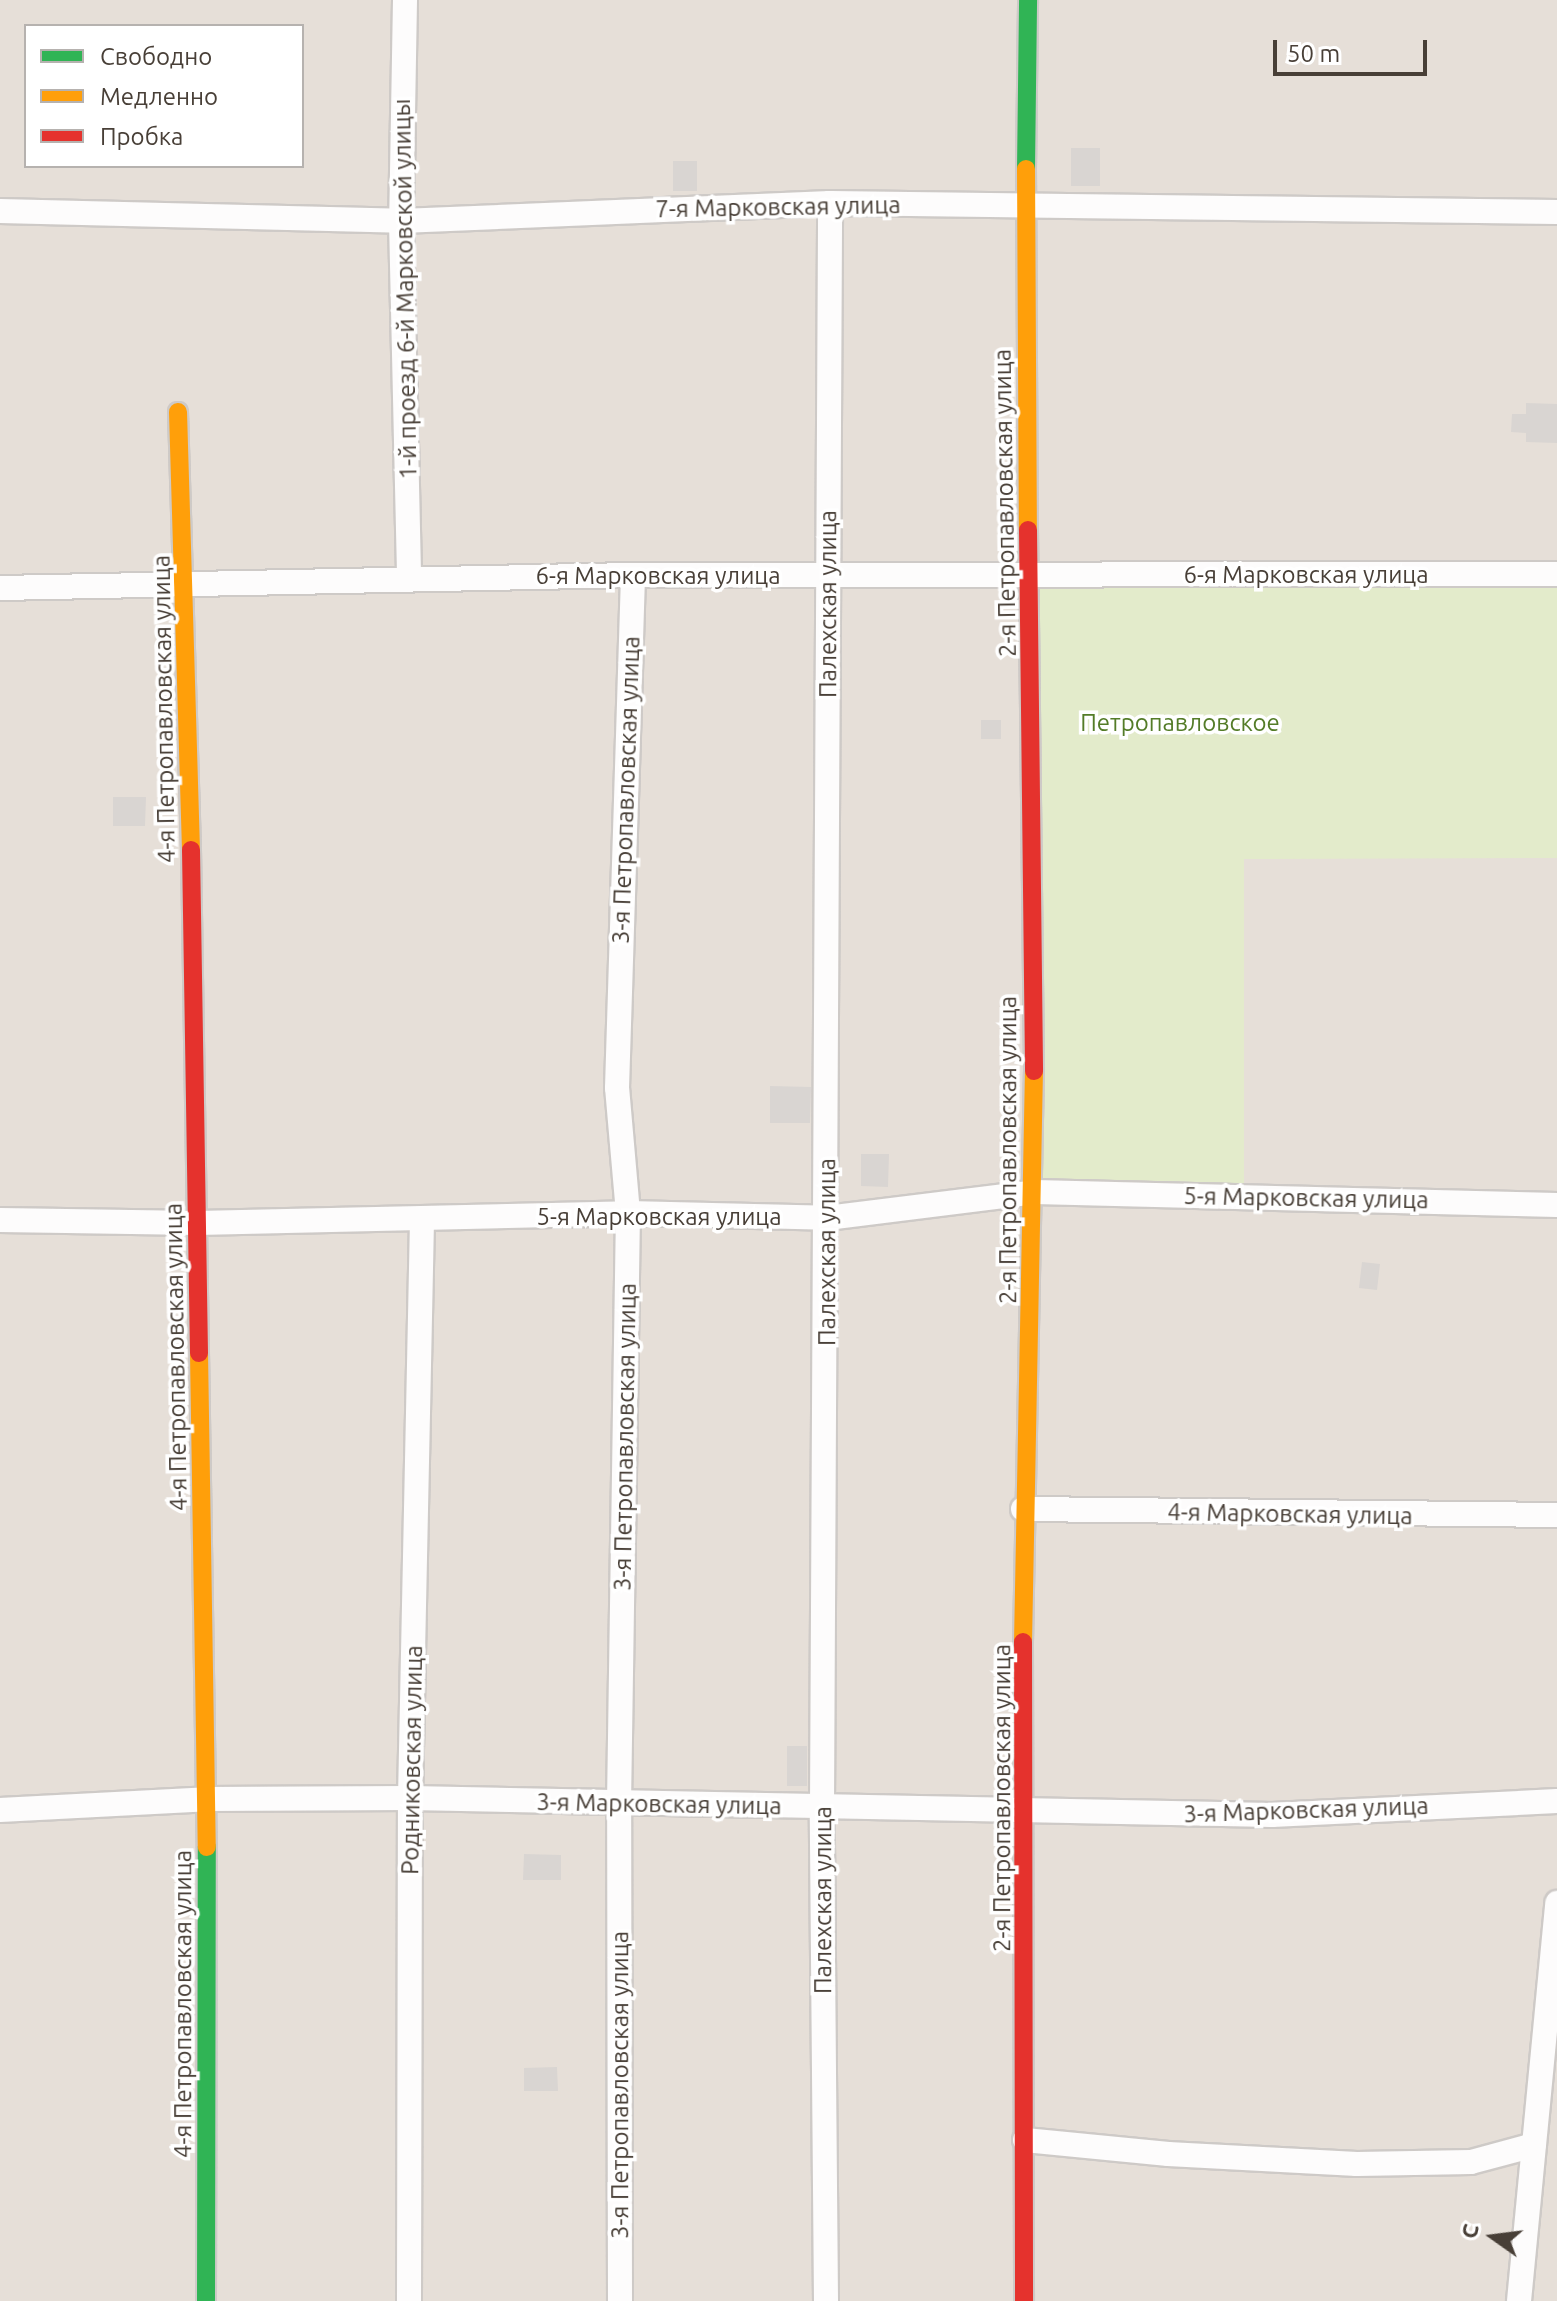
<!DOCTYPE html>
<html>
<head>
<meta charset="utf-8">
<style>
  body { margin:0 }
  #map { position:relative; width:1557px; height:2301px; overflow:hidden; background:#f1eeeb; font-family:Ubuntu,sans-serif }
  div>[style] { position:absolute }
  [style*='--x'] { left:calc(var(--x)*1px); top:calc(var(--y)*1px); width:calc(var(--w)*1px); rotate:calc(var(--a)*1deg) }
  .residential>* { inset:0; background:#e6dfd8 }
  .green>* { inset:0; background:#e3ebcb }
  .building>* { inset:0; background:#d9d5d2 }
  .roads { filter:drop-shadow(2px 0 #cecac7) drop-shadow(-2px 0 #cecac7) drop-shadow(0 2px #cecac7) drop-shadow(0 -2px #cecac7) }
  .street>* { height:24px; margin:-12px; padding:0 12px; transform-origin:12px; border-radius:12px; background:#fdfcfc }
  .fast>* { height:18px; margin:-9px; padding:0 9px; transform-origin:9px; border-radius:9px; background:#30b455 }
  .slow>* { height:18px; margin:-9px; padding:0 9px; transform-origin:9px; border-radius:9px; background:#ff9f0a }
  .jam>* { height:18px; margin:-9px; padding:0 9px; transform-origin:9px; border-radius:9px; background:#e5322d }
  span { translate:-50% -50%; white-space:nowrap; text-align:center; line-height:1.15; -webkit-text-stroke:7px #fff; paint-order:stroke }
  .street-label { font-size:24px; color:#483f37 }
  .park-label { font-size:24px; color:#547c28 }
  .legend { position:absolute; left:24px; top:24px; width:280px; height:144px; box-sizing:border-box; background:#fff; border:2px solid #b6b2af; margin:0; padding:10px 14px; list-style:none; font-size:24px; color:#483f37 }
  .legend li { display:flex; align-items:center; gap:16px; height:40px }
  .legend b { width:40px; border:2px solid #b6b2af }
  .north { position:absolute; left:1453px; top:2197px; width:80px; height:80px; -webkit-text-stroke:6px #fff; paint-order:stroke; rotate:284deg; font-size:22px; font-weight:700; line-height:32px; text-align:center; color:#483f37 }
  .north::after { content:''; display:block; margin:auto; width:28px; height:36px; background:#483f37; clip-path:polygon(50% 0,100% 100%,50% 72%,0 100%) }
  .scale { position:absolute; left:1273px; top:40px; width:154px; height:36px; box-sizing:border-box; border:4px solid #483f37; border-top:0; padding-left:10px; font-size:24px; line-height:28px; white-space:nowrap; color:#483f37; -webkit-text-stroke:6px #fff; paint-order:stroke }
</style>
</head>
<body>
<div id="map">
  <div class="residential">
    <div style="clip-path:polygon(evenodd,0 0,1557px 0,1557px 2301px,0 2301px,0 0,26px 26px,302px 26px,302px 166px,26px 166px,26px 26px)"></div>
  </div>
  <div class="green">
    <div style="clip-path:polygon(1557px 574px,1557px 858px,1244px 859px,1244px 1197px,1035px 1192px,1030px 576px)"></div>
  </div>
  <div class="building">
    <div style="clip-path:polygon(1071px 148px,1100px 148px,1100px 186px,1071px 186px)"></div>
    <div style="clip-path:polygon(673px 161px,697px 161px,697px 191px,673px 191px)"></div>
    <div style="clip-path:polygon(1526px 403px,1557px 404px,1557px 443px,1526px 442px,1526px 433px,1511px 432px,1512px 414px,1526px 414px)"></div>
    <div style="clip-path:polygon(981px 720px,1001px 720px,1001px 739px,981px 739px)"></div>
    <div style="clip-path:polygon(113px 797px,146px 797px,145px 826px,113px 826px)"></div>
    <div style="clip-path:polygon(770px 1086px,811px 1087px,810px 1123px,770px 1123px)"></div>
    <div style="clip-path:polygon(861px 1154px,889px 1154px,888px 1187px,861px 1186px)"></div>
    <div style="clip-path:polygon(1362px 1262px,1380px 1264px,1377px 1290px,1359px 1288px)"></div>
    <div style="clip-path:polygon(787px 1746px,807px 1746px,807px 1786px,787px 1786px)"></div>
    <div style="clip-path:polygon(524px 1854px,561px 1855px,561px 1880px,523px 1880px)"></div>
    <div style="clip-path:polygon(557px 2067px,558px 2091px,524px 2091px,524px 2068px)"></div>
  </div>
  <div class="roads">
    <div class="street">
      <div style="--x:405;--y:0;--w:221;--a:91"></div>
      <div style="--x:401;--y:221;--w:357;--a:88.7"></div>
      <div style="--x:0;--y:211;--w:401;--a:1.4"></div>
      <div style="--x:401;--y:221;--w:429;--a:-2.4"></div>
      <div style="--x:830;--y:203;--w:727;--a:0.71"></div>
      <div style="--x:0;--y:588;--w:633;--a:-1.18"></div>
      <div style="--x:633;--y:575;--w:924;--a:-0.06"></div>
      <div style="--x:0;--y:1220;--w:197;--a:0.9"></div>
      <div style="--x:197;--y:1223;--w:431;--a:-1.3"></div>
      <div style="--x:628;--y:1213;--w:199;--a:1.4"></div>
      <div style="--x:827;--y:1218;--w:210;--a:-7.1"></div>
      <div style="--x:1035;--y:1192;--w:522;--a:1.43"></div>
      <div style="--x:1023;--y:1509;--w:534;--a:0.64"></div>
      <div style="--x:0;--y:1810;--w:207;--a:-3"></div>
      <div style="--x:207;--y:1799;--w:203;--a:-0.3"></div>
      <div style="--x:410;--y:1798;--w:862;--a:1.13"></div>
      <div style="--x:1272;--y:1815;--w:285;--a:-2.8"></div>
      <div style="--x:1025;--y:2140;--w:144;--a:5.6"></div>
      <div style="--x:1168;--y:2154;--w:189;--a:3"></div>
      <div style="--x:1357;--y:2164;--w:114;--a:-1"></div>
      <div style="--x:1471;--y:2162;--w:65;--a:-15.1"></div>
      <div style="--x:409;--y:2301;--w:503;--a:-89.89"></div>
      <div style="--x:410;--y:1798;--w:578;--a:-88.81"></div>
      <div style="--x:620;--y:2301;--w:497;--a:-90.1"></div>
      <div style="--x:619;--y:1804;--w:591;--a:-89.13"></div>
      <div style="--x:628;--y:1213;--w:125;--a:-95"></div>
      <div style="--x:617;--y:1088;--w:513;--a:-88.21"></div>
      <div style="--x:826;--y:2301;--w:494;--a:-90.5"></div>
      <div style="--x:822;--y:1807;--w:1604;--a:-89.71"></div>
      <div style="--x:1519;--y:2301;--w:400;--a:-84.5"></div>
    </div>
    <div class="fast">
      <div style="--x:1026;--y:169;--w:169;--a:-89.3"></div>
      <div style="--x:206;--y:2301;--w:454;--a:-89.9"></div>
    </div>
    <div class="slow">
      <div style="--x:1026;--y:169;--w:361;--a:89.7"></div>
      <div style="--x:178;--y:412;--w:438;--a:88.3"></div>
      <div style="--x:199;--y:1353;--w:494;--a:89.1"></div>
      <div style="--x:1023;--y:1642;--w:571;--a:-88.9"></div>
    </div>
    <div class="jam">
      <div style="--x:1028;--y:530;--w:541;--a:89.36"></div>
      <div style="--x:191;--y:850;--w:503;--a:89.09"></div>
      <div style="--x:1023;--y:1642;--w:659;--a:89.91"></div>
    </div>
  </div>
  <div class="street-label">
    <span style="left:778px;top:207px;rotate:-1deg">7-я Марковская улица</span>
    <span style="left:405px;top:289px;rotate:-91deg">1-й проезд 6-й Марковской улицы</span>
    <span style="left:1005px;top:503px;rotate:-91deg">2-я Петропавловская улица</span>
    <span style="left:1306px;top:575px">6-я Марковская улица</span>
    <span style="left:658px;top:576px">6-я Марковская улица</span>
    <span style="left:828px;top:604px;rotate:-90deg">Палехская улица</span>
    <span style="left:164px;top:709px;rotate:-91deg">4-я Петропавловская улица</span>
    <span style="left:626px;top:790px;rotate:-88deg">3-я Петропавловская улица</span>
    <span style="left:1008px;top:1150px;rotate:-90deg">2-я Петропавловская улица</span>
    <span style="left:1306px;top:1198px;rotate:1deg">5-я Марковская улица</span>
    <span style="left:659px;top:1217px">5-я Марковская улица</span>
    <span style="left:827px;top:1252px;rotate:-90deg">Палехская улица</span>
    <span style="left:176px;top:1357px;rotate:-91deg">4-я Петропавловская улица</span>
    <span style="left:625px;top:1437px;rotate:-89deg">3-я Петропавловская улица</span>
    <span style="left:1290px;top:1514px;rotate:1deg">4-я Марковская улица</span>
    <span style="left:412px;top:1760px;rotate:-89deg">Родниковская улица</span>
    <span style="left:1002px;top:1798px;rotate:-90deg">2-я Петропавловская улица</span>
    <span style="left:659px;top:1804px;rotate:1deg">3-я Марковская улица</span>
    <span style="left:1306px;top:1810px;rotate:-2deg">3-я Марковская улица</span>
    <span style="left:823px;top:1900px;rotate:-90deg">Палехская улица</span>
    <span style="left:183px;top:2004px;rotate:-90deg">4-я Петропавловская улица</span>
    <span style="left:620px;top:2085px;rotate:-90deg">3-я Петропавловская улица</span>
  </div>
  <div class="park-label">
    <span style="left:1180px;top:723px">Петропавловское</span>
  </div>
  <ul class="legend">
  <li><b style="height:10px;background:#30b455"></b>Свободно</li>
  <li><b style="height:10px;background:#ff9f0a"></b>Медленно</li>
  <li><b style="height:10px;background:#e5322d"></b>Пробка</li>
  </ul>
  <div class="north">С</div>
  <div class="scale">50 m</div>
</div>
</body>
</html>
